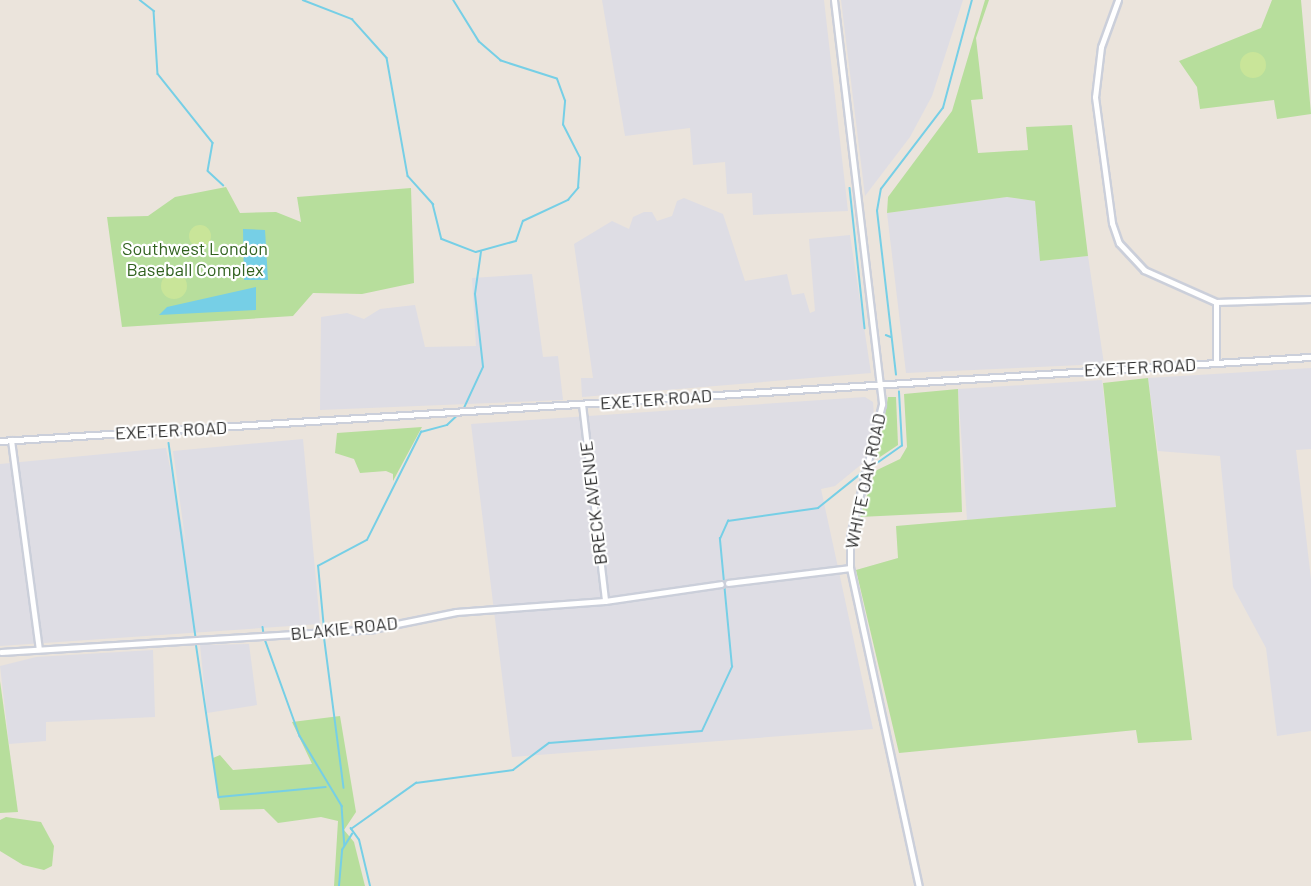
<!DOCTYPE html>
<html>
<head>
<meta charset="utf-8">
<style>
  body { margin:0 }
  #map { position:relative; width:1311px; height:886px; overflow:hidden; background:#ebe4dc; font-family:Barlow,sans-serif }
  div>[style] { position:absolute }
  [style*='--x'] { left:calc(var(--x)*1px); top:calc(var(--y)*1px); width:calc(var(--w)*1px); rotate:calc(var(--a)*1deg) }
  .industrial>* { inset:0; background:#dedde4 }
  .green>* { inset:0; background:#b7de9c }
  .pitch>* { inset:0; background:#c9e599 }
  .round { border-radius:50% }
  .water>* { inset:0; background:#76cfe6 }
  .stream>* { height:1.5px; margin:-0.75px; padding:0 0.75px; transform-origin:0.75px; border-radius:0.75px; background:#76cfe6 }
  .roads { filter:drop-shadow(2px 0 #cbcfda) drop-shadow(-2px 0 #cbcfda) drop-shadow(0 2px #cbcfda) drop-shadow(0 -2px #cbcfda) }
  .tertiary>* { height:5px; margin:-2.5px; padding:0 2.5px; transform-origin:2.5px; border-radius:2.5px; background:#fff }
  .secondary>* { height:5px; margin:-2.5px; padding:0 2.5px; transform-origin:2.5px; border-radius:2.5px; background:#fff }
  span { translate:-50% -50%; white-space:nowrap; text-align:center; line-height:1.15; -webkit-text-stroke:4.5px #fff; paint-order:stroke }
  .park-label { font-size:18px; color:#31621f }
  .street-label { font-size:18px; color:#2a2a2a }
</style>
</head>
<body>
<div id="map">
  <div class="industrial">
    <div style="clip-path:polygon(602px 0,824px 0,848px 211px,753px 215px,752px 193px,727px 194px,725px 162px,693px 165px,690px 128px,625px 136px)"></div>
    <div style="clip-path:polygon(841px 0,963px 0,932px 96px,910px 137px,865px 196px)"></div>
    <div style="clip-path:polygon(1007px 197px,1035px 201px,1041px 261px,1088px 256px,1104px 364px,906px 373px,887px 213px)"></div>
    <div style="clip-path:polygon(684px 198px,723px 214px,745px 281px,787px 274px,792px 295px,804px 293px,810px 313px,815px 311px,809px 239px,850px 235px,871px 373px,582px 397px,581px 378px,593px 378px,574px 244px,612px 221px,629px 229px,633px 217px,644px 212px,652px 212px,657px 221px,672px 216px,677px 201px)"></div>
    <div style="clip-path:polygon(532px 274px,543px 357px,558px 356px,563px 400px,320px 410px,321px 317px,347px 313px,364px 319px,380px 309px,415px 305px,425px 347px,476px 346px,472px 278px)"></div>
    <div style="clip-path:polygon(1311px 368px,1311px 449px,1296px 450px,1311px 579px,1311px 731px,1277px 736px,1266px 648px,1233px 587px,1220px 456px,1158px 451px,1148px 378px)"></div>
    <div style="clip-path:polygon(1102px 380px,1116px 507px,967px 520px,958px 389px)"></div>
    <div style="clip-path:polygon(865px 397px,873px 402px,874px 417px,863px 463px,835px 486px,821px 489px,873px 729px,512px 757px,471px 424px)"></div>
    <div style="clip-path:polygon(303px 439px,320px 624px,0 646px,0 464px,166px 448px,186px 545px,173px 451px)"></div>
    <div style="clip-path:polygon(249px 644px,257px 705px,207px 713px,200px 645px)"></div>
    <div style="clip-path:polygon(153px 650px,155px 717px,46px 722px,46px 741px,9px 744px,0 666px,36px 657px)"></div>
  </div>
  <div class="green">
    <div style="clip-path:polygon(985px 0,989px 0,976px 38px,983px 99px,971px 100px,978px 153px,1028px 150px,1026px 127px,1072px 125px,1088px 256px,1040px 261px,1035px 201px,1007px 197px,887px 213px,888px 197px,952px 111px)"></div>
    <div style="clip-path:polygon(1272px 0,1301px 0,1311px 114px,1277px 119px,1274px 100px,1200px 109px,1197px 87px,1179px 61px,1261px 28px)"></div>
    <div style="clip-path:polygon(226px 187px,240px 213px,276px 212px,301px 222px,297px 197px,411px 188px,414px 283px,362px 294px,313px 293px,293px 316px,122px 327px,107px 217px,148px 216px,175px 197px)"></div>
    <div style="clip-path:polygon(1148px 378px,1192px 740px,1138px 743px,1136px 730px,899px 753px,856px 570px,898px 558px,896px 526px,1116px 507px,1103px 383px)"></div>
    <div style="clip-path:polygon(958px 389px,962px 512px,860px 517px,875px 471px,900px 459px,907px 447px,904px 394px)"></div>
    <div style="clip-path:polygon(888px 397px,896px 397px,898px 445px,877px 459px)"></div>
    <div style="clip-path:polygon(422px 427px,393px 481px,393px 474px,386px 471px,360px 473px,354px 459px,335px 453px,337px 433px)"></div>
    <div style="clip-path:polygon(0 681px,18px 812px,0 813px)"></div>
    <div style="clip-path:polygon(340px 716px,356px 812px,344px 830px,354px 842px,365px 886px,334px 886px,338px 821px,321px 817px,278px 823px,264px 809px,220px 810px,213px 758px,220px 755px,233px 770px,312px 764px,292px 722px)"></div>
    <div style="clip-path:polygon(6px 817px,41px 822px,54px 846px,52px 866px,44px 870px,23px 865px,0 851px,0 820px)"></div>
  </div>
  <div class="pitch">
    <div class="round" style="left:1240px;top:52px;width:26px;height:26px"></div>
    <div class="round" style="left:189px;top:225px;width:22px;height:22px"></div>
    <div class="round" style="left:161px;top:273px;width:26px;height:26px"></div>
  </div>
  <div class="water">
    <div style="clip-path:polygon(243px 229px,265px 230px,268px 280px,244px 280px)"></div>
    <div style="clip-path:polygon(256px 287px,256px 310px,159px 315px,167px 307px)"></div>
  </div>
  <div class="stream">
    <div style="--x:140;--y:0;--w:18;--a:38"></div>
    <div style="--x:154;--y:11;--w:63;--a:86.4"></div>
    <div style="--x:158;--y:74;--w:88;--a:51.4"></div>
    <div style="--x:213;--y:143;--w:28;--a:100"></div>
    <div style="--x:208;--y:171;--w:21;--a:43"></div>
    <div style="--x:303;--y:0;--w:53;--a:21.2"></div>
    <div style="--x:352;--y:19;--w:52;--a:48.1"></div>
    <div style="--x:387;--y:58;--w:120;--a:79.9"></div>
    <div style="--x:408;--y:176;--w:38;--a:48"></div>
    <div style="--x:433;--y:204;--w:36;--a:76"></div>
    <div style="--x:442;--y:239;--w:36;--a:21"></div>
    <div style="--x:476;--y:252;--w:41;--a:-15.4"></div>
    <div style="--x:516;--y:241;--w:21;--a:-71"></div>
    <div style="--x:523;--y:221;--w:50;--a:-25"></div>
    <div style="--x:568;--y:200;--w:16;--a:-50"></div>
    <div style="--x:578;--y:188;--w:30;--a:-86"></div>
    <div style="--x:580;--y:158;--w:37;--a:-117"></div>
    <div style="--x:563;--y:125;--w:24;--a:-85"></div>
    <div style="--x:565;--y:101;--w:23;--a:-110"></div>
    <div style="--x:557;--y:79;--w:59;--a:-162.2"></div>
    <div style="--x:501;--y:61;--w:29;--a:-139"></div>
    <div style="--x:479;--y:42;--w:49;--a:-121.8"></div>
    <div style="--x:850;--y:188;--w:141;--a:83.9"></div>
    <div style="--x:886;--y:335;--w:5;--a:22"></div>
    <div style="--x:896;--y:375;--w:165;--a:-96.6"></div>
    <div style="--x:877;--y:211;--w:22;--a:-80"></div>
    <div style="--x:881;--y:189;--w:102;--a:-52.6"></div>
    <div style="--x:943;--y:108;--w:112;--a:-75"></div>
    <div style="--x:464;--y:408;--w:45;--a:-65.1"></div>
    <div style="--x:483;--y:367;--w:73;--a:-96.3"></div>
    <div style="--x:475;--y:294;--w:42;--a:-81.9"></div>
    <div style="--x:169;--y:443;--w:196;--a:82.1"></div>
    <div style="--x:870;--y:468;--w:39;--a:-35"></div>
    <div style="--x:902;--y:446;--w:54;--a:-93.2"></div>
    <div style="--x:263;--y:627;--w:7;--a:82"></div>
    <div style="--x:324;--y:629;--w:63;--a:-95.4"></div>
    <div style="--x:318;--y:566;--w:55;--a:-28"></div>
    <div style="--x:367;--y:540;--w:121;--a:-63.4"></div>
    <div style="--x:421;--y:432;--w:27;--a:-15"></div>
    <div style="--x:447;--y:425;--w:16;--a:-43"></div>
    <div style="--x:324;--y:634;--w:155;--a:82.6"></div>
    <div style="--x:265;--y:639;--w:103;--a:70.2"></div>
    <div style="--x:300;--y:736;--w:82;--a:59"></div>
    <div style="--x:342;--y:806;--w:39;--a:86"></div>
    <div style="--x:196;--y:642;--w:157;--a:81.6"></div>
    <div style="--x:219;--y:797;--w:107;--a:-5.3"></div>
    <div style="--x:339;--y:886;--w:36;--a:-85"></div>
    <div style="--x:342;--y:850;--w:19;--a:-58"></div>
    <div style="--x:370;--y:886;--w:47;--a:-103.4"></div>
    <div style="--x:359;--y:840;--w:14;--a:-126"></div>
    <div style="--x:351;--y:829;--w:80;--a:-35.3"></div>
    <div style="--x:416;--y:783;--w:98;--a:-7.6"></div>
    <div style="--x:513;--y:770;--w:45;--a:-36.9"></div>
    <div style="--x:549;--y:743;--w:153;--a:-4.5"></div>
    <div style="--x:702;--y:731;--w:71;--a:-64.9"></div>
    <div style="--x:732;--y:667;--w:129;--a:-95.4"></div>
    <div style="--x:720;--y:539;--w:20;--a:-66"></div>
    <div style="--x:728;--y:521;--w:91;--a:-8.2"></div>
    <div style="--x:818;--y:508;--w:58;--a:-38.7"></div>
  </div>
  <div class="roads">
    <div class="tertiary">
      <div style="--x:834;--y:0;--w:407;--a:83.2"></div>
      <div style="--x:882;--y:404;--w:136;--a:103.6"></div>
      <div style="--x:850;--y:536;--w:32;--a:90"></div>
      <div style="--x:850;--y:568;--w:325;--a:77.8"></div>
      <div style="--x:1118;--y:0;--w:50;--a:109.9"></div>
      <div style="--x:1101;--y:47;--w:50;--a:96.8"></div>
      <div style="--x:1095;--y:97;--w:127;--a:82.3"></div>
      <div style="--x:1112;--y:223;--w:21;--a:71"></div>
      <div style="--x:1119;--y:243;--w:37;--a:47"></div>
      <div style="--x:1144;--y:270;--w:79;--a:24"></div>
      <div style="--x:1216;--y:302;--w:95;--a:-1.8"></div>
      <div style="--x:1216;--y:362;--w:60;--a:-90"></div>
      <div style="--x:582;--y:404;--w:198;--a:83.3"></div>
      <div style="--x:11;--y:440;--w:211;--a:82.4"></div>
      <div style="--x:728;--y:583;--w:123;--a:-7"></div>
      <div style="--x:1;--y:652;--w:372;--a:-3.5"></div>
      <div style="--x:372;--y:629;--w:86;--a:-11.4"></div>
      <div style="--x:456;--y:612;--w:149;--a:-4.2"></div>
      <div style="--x:605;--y:601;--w:117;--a:-8.3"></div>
    </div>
    <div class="secondary">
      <div style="--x:0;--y:441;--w:1314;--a:-3.67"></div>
    </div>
  </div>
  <div class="park-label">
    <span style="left:195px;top:259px">Southwest London<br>Baseball Complex</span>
  </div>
  <div class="street-label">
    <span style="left:1140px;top:367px;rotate:-3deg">EXETER ROAD</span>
    <span style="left:656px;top:399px;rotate:-4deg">EXETER ROAD</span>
    <span style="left:171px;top:430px;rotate:-3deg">EXETER ROAD</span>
    <span style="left:865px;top:481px;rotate:-78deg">WHITE OAK ROAD</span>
    <span style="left:593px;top:503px;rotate:-97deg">BRECK AVENUE</span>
    <span style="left:344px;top:628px;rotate:-6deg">BLAKIE ROAD</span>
  </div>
</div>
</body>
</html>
